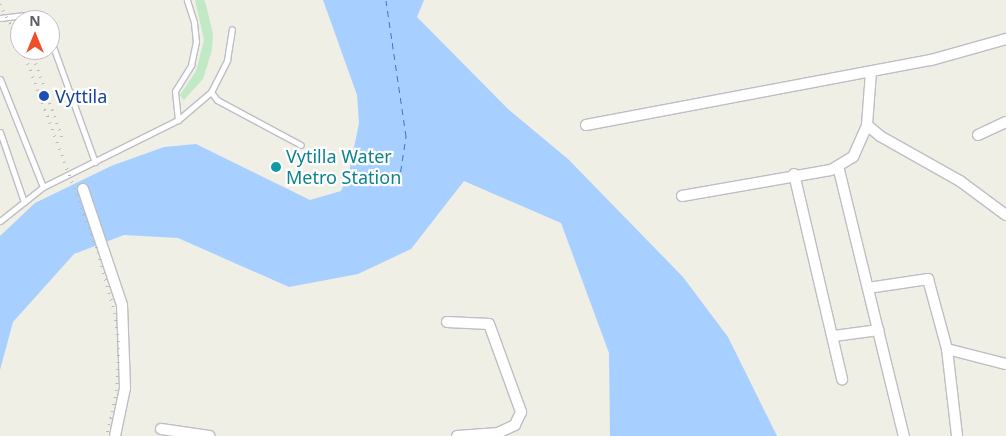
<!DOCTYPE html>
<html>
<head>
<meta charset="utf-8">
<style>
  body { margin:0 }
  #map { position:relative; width:1006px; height:436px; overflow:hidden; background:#f0efe5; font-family:"Noto Sans",sans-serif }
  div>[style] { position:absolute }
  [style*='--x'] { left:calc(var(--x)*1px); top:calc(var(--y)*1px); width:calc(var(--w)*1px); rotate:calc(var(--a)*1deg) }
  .green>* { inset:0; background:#c1e9c5 }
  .water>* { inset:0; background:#a7cfff }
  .ferry>* { height:1px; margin-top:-0.5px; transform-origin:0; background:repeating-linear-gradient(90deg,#4071c1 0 6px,transparent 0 11px) }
  .roads { filter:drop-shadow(1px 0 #bdbec5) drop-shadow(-1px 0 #bdbec5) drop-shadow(0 1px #bdbec5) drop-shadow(0 -1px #bdbec5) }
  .lane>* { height:5px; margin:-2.5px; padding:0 2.5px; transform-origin:2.5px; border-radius:2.5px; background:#fff }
  .street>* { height:10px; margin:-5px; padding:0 5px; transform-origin:5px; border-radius:5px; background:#fff }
  .rail>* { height:2.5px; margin-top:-1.25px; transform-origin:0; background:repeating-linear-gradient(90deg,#b8b9ba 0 1px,transparent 0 7px) }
  .dots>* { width:14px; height:14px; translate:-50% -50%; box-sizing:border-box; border:2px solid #fff; border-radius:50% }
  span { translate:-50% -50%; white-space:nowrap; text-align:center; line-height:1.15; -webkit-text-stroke:4.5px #fff; paint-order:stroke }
  .transit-label { font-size:18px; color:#164399 }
  .left { translate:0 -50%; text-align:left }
  .culture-label { font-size:18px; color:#0d838f }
  .north { position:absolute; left:10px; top:10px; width:50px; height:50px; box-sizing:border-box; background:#fff; border:1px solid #bebfc2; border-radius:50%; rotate:0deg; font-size:14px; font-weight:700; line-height:20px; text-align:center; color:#5d6067 }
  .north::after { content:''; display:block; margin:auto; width:18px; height:22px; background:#f24e29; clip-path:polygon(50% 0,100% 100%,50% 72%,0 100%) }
</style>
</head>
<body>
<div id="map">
  <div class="green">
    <div style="clip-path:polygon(195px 0,204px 0,206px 5px,213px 34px,212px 50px,203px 79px,184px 100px,180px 95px,196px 71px,204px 40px)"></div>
  </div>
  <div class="water">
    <div style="clip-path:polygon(323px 0,424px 0,417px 17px,508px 109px,568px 159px,683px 277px,728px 337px,777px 436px,610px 436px,609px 353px,561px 223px,464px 181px,411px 249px,358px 274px,289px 287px,178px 238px,124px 235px,74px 254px,13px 322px,0 370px,0 236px,35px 203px,111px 166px,164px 147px,196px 144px,310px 200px,341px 191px,348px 177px,359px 123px,357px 95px)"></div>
  </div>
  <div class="ferry">
    <div style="--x:357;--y:184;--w:42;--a:-2.7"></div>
    <div style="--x:399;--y:182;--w:47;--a:-81.3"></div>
    <div style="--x:406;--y:136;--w:137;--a:-98.4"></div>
  </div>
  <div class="roads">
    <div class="lane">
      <div style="--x:0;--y:18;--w:23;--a:-7"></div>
      <div style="--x:23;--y:15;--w:20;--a:15"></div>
      <div style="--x:50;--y:38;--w:132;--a:70.1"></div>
      <div style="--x:0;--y:79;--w:116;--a:68.3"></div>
      <div style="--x:211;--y:92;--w:10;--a:53"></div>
      <div style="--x:217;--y:100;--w:95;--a:28.2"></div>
      <div style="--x:178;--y:120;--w:29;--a:-96"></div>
      <div style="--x:175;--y:91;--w:31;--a:-58"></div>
      <div style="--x:191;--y:65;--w:24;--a:-78"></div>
      <div style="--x:196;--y:42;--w:20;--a:-96"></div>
      <div style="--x:194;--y:22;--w:23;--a:-108"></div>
      <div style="--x:0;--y:132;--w:74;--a:71.1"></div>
      <div style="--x:0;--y:221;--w:55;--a:-38.3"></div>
      <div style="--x:43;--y:187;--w:151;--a:-26.4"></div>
      <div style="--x:178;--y:120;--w:43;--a:-40.3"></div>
      <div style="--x:211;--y:92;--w:36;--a:-63"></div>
      <div style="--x:227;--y:60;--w:31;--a:-81"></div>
    </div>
    <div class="street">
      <div style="--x:586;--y:125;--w:351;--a:-10.7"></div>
      <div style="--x:931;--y:60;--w:78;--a:-15.6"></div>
      <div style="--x:867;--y:125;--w:17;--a:40"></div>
      <div style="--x:880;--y:136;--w:92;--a:29.4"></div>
      <div style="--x:960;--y:181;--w:57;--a:36.5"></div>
      <div style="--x:978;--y:135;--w:31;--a:-25"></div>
      <div style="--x:838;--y:166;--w:278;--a:76.3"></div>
      <div style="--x:794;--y:174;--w:211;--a:76.8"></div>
      <div style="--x:83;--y:189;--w:122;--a:71.4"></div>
      <div style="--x:122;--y:305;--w:83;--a:87.9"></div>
      <div style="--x:125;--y:388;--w:49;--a:101.8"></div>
      <div style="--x:682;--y:196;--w:151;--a:-9.9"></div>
      <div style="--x:831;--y:170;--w:26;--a:-31"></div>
      <div style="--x:853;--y:157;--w:35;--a:-66"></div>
      <div style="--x:867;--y:125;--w:53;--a:-85.7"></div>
      <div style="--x:868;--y:288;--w:61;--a:-8.5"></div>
      <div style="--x:928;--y:279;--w:73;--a:74.8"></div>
      <div style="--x:947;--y:349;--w:61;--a:14.3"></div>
      <div style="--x:447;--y:322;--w:42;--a:2.7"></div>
      <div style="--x:489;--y:324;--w:94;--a:70"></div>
      <div style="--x:521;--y:412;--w:14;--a:115"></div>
      <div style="--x:515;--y:425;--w:19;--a:155"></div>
      <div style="--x:498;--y:433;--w:41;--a:175.8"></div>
      <div style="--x:834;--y:336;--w:45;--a:-7.6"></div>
      <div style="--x:947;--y:349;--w:88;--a:83.4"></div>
      <div style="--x:161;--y:429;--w:49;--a:8.3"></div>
    </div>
  </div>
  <div class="rail">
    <div style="--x:0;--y:4;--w:43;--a:62.2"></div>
    <div style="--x:23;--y:50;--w:215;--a:69.6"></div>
    <div style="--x:98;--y:252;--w:63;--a:74.4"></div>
    <div style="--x:115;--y:313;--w:35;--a:83"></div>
    <div style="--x:119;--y:348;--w:42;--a:92.7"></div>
    <div style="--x:117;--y:390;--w:47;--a:102.3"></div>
    <div style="--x:31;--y:50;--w:95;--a:70.2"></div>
  </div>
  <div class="dots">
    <div style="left:44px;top:96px;background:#1a4fb4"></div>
    <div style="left:276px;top:167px;background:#0f9aa8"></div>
  </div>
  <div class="transit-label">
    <span class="left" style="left:55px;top:96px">Vyttila</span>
  </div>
  <div class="culture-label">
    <span class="left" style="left:286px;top:167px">Vytilla Water<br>Metro Station</span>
  </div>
  <div class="north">N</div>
</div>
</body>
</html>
